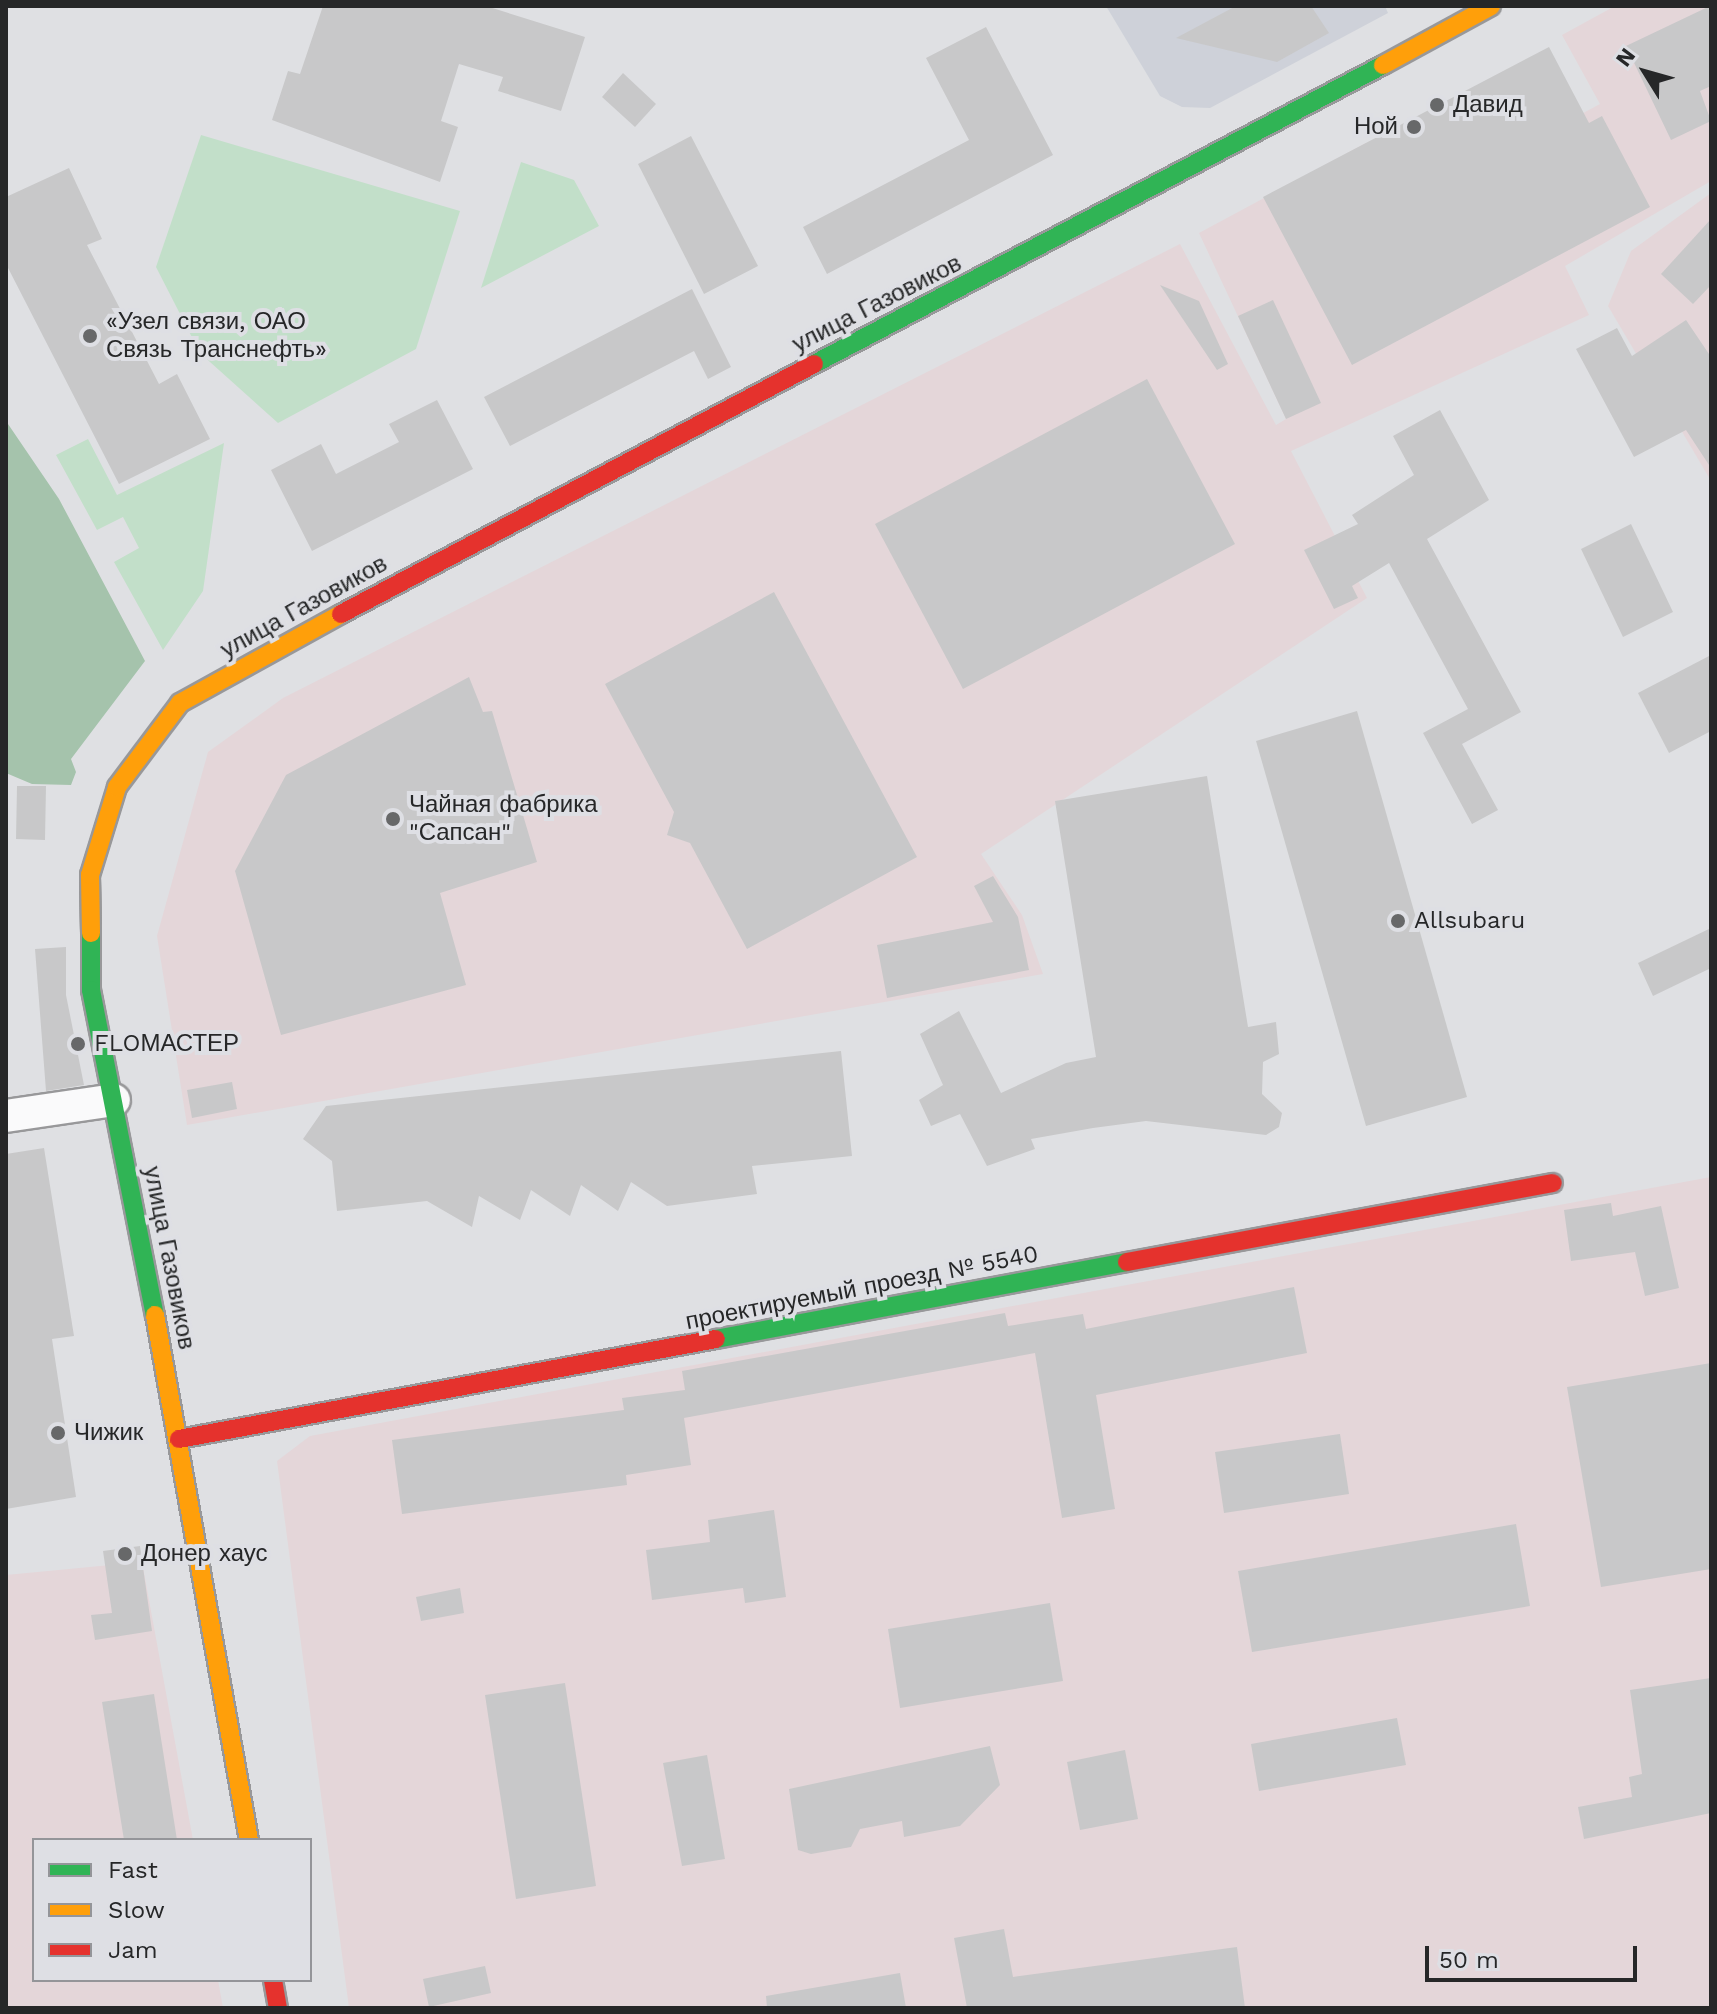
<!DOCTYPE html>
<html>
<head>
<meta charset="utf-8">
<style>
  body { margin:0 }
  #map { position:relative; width:1717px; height:2014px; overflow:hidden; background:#dfe0e3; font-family:"Work Sans",sans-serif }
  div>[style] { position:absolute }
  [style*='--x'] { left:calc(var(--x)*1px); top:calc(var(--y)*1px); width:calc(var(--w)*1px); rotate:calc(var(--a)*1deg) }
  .built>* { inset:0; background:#ced1d9 }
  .industrial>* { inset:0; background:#e4d6d9 }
  .green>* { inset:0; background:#c2dfc9 }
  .forest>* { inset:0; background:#a5c3ac }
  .building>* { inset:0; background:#c8c8c9 }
  .roads { filter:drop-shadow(2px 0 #98989a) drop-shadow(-2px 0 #98989a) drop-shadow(0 2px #98989a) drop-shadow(0 -2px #98989a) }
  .street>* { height:32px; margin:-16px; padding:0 16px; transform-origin:16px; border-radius:16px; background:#fafafb }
  .fast>* { height:18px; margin:-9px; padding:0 9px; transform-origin:9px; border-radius:9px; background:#30b455 }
  .slow>* { height:18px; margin:-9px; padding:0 9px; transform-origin:9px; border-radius:9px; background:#ff9f0a }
  .jam>* { height:18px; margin:-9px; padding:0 9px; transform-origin:9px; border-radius:9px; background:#e5322d }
  .dots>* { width:22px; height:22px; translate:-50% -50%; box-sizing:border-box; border:4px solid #dedfe4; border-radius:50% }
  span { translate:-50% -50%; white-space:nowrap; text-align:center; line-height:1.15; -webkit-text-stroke:8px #dedfe4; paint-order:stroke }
  .poi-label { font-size:24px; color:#262728 }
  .left { translate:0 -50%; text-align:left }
  .right { translate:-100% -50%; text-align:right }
  .street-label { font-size:24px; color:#262728 }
  .frame { position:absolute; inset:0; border:8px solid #262728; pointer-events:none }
  .legend { position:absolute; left:32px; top:1838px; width:280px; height:144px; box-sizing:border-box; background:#dedfe4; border:2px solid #949599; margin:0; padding:10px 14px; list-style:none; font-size:24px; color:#262728 }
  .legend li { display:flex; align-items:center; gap:16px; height:40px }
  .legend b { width:40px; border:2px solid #949599 }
  .north { position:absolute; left:1605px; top:32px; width:80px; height:80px; -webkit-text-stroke:6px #dedfe4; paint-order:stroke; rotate:307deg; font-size:22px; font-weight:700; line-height:32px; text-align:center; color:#262728 }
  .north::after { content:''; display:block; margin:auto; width:28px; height:36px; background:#262728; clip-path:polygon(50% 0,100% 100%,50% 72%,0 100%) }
  .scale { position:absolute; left:1425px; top:1946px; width:212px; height:36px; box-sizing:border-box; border:4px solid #262728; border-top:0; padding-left:10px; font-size:24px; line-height:28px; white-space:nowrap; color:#262728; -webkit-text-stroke:6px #dedfe4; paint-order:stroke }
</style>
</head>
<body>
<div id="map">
  <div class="built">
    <div style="clip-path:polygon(1106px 6px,1385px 6px,1388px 13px,1210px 108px,1182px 107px,1160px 96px)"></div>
  </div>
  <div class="industrial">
    <div style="clip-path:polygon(1615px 6px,1711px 6px,1711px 181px,1565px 266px,1589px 315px,1291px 451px,1367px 598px,981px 854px,1022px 915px,1043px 974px,187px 1125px,157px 936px,208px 752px,283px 698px,1180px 244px,1276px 425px,1286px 419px,1199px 233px,1366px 143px,1402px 211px,1600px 104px,1562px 35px)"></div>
    <div style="clip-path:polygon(1711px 193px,1711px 481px,1608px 306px,1631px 251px)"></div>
    <div style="clip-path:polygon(1711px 1177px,1711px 2008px,349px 2008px,277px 1461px,310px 1436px)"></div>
    <div style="clip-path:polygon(142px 1562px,193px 1840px,34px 1840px,34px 1980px,218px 1980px,223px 2008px,6px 2008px,6px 1575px)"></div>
  </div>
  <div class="green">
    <div style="clip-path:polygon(201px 135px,460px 211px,416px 349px,278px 423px,200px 353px,156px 267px)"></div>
    <div style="clip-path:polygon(521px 162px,574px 180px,599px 226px,481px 288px)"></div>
    <div style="clip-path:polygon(88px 439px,117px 495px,224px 443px,203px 591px,163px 650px,114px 562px,139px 548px,123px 517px,97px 530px,56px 455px)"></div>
  </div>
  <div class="forest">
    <div style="clip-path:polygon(8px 424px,59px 499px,145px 661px,71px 759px,76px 772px,71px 785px,32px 784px,6px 773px)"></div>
  </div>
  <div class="building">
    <div style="clip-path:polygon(323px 6px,486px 6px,585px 37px,561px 111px,498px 91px,503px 77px,459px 64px,441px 121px,458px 127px,440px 182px,272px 120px,288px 71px,300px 74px)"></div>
    <div style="clip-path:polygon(1236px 6px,1311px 6px,1329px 33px,1277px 62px,1176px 38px)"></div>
    <div style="clip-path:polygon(1710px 6px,1711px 86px,1700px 91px,1711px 121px,1671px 140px,1626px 46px)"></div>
    <div style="clip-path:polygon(986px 27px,1053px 155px,827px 274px,803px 227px,969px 140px,926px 58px)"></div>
    <div style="clip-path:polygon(1549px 47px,1589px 123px,1602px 116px,1650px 207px,1352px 365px,1263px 197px)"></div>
    <div style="clip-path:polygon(623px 73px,656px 104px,635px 127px,602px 97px)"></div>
    <div style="clip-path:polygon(691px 136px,758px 266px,704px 294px,638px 164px)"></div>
    <div style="clip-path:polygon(69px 168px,102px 239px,87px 245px,159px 384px,177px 374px,210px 439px,119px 484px,6px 264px,6px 197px)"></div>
    <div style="clip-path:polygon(1711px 219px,1711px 285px,1693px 304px,1661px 274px)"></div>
    <div style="clip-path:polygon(1160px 285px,1199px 301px,1228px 364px,1217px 370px)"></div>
    <div style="clip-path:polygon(692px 289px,731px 367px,708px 379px,694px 351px,510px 446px,484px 397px)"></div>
    <div style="clip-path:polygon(1273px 300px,1321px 403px,1286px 419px,1238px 316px)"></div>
    <div style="clip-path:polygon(1686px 320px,1711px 357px,1711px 468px,1686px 430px,1634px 457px,1576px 349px,1617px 328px,1632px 356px)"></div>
    <div style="clip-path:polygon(1147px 379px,1235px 544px,963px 689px,875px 524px)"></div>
    <div style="clip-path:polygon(437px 400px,473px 469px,312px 551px,271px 470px,321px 444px,336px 474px,399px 442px,389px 424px)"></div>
    <div style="clip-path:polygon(1440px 410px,1489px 500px,1427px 539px,1521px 712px,1462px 744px,1498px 810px,1472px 824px,1423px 733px,1468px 709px,1389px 563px,1352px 586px,1358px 598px,1334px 609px,1304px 550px,1358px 524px,1352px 515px,1414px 475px,1393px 436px)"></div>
    <div style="clip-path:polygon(1631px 524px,1673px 612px,1623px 637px,1581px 549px)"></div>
    <div style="clip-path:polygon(774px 592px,917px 857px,747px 949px,690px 843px,667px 835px,674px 812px,605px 684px)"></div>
    <div style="clip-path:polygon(1711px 655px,1711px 731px,1669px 753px,1638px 693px)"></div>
    <div style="clip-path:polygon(469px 677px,483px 712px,492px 711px,537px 862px,440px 893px,466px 985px,281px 1035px,235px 871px,286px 775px)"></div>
    <div style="clip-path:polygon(1357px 711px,1467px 1097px,1366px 1126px,1256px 741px)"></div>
    <div style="clip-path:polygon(1207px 776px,1248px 1027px,1276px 1022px,1279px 1054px,1263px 1062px,1262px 1094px,1282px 1113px,1279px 1127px,1266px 1135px,1146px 1121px,1093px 1128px,1031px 1139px,1035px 1149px,987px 1166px,960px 1114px,931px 1126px,919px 1100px,943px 1085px,920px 1034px,959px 1011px,1001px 1093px,1066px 1063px,1096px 1057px,1055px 801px)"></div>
    <div style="clip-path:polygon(17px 786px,46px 786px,45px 840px,16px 839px)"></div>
    <div style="clip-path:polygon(993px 876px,1018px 917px,1029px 970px,887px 998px,877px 945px,993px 922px,974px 886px)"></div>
    <div style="clip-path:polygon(1711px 928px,1711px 968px,1653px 996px,1638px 963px)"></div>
    <div style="clip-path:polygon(66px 947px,66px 995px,84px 1085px,46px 1091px,35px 949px)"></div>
    <div style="clip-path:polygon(841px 1051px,852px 1156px,752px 1166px,757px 1194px,667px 1206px,631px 1182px,618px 1211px,581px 1185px,570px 1216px,531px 1190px,520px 1220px,479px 1196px,472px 1227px,427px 1201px,337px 1211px,332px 1161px,303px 1139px,326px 1106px)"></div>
    <div style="clip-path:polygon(232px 1082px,237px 1109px,192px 1118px,187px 1090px)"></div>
    <div style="clip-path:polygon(44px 1148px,74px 1336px,52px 1339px,76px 1497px,6px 1509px,6px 1154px)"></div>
    <div style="clip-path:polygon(1611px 1203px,1613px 1216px,1661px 1206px,1679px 1288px,1645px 1296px,1635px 1252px,1571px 1261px,1564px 1210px)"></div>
    <div style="clip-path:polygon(1294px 1287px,1307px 1353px,1096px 1395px,1115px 1509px,1062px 1518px,1035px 1353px,684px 1418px,691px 1465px,626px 1475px,627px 1485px,402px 1514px,392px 1440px,624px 1410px,622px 1398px,685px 1390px,682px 1371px,1005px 1313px,1008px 1326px,1083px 1314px,1086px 1329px)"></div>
    <div style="clip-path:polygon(1711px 1363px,1711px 1569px,1601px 1587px,1567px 1387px)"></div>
    <div style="clip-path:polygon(1340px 1434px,1349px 1494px,1224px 1513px,1215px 1452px)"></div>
    <div style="clip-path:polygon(774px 1510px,786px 1597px,745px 1603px,743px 1588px,652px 1600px,646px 1550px,710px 1542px,708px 1520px)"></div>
    <div style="clip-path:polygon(1516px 1524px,1530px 1606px,1252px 1652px,1238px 1571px)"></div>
    <div style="clip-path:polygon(140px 1546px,152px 1631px,95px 1640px,91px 1615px,112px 1613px,103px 1551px)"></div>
    <div style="clip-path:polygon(460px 1588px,464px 1613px,421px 1621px,416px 1597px)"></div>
    <div style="clip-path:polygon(1050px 1603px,1063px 1681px,900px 1708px,888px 1629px)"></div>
    <div style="clip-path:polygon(1711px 1678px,1711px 1813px,1584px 1839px,1578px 1807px,1632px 1797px,1629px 1777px,1642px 1774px,1630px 1690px)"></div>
    <div style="clip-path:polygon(565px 1683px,596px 1886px,516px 1899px,485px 1695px)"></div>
    <div style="clip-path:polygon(154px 1694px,177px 1840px,124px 1840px,102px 1702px)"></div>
    <div style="clip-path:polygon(1397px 1718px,1406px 1765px,1259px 1791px,1251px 1744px)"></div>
    <div style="clip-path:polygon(990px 1746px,1000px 1785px,960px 1826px,904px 1837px,902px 1821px,860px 1829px,851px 1847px,811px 1854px,798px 1850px,789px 1789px)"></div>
    <div style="clip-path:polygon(1125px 1750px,1138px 1819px,1080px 1830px,1067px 1762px)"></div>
    <div style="clip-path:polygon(707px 1755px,725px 1859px,682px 1866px,663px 1763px)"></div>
    <div style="clip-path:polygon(1004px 1929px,1013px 1977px,1237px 1947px,1245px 2008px,967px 2008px,954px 1938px)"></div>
    <div style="clip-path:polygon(485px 1966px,491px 1993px,429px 2007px,423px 1979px)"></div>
    <div style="clip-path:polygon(900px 1973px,906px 2008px,767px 2008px,766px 1996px)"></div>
  </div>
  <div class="roads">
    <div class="street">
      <div style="--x:6;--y:1116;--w:109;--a:-8.4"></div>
    </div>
    <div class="fast">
      <div style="--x:814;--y:364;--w:643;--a:-27.72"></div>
      <div style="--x:91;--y:933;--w:57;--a:90"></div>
      <div style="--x:91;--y:990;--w:331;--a:78.9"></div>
      <div style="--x:716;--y:1339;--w:418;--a:-10.6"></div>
    </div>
    <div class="slow">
      <div style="--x:1383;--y:65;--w:123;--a:-28.6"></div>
      <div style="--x:91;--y:933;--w:58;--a:-91"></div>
      <div style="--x:90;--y:875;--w:92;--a:-72.9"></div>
      <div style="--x:117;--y:787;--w:105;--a:-53.1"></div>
      <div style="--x:180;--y:703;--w:184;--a:-28.9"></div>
      <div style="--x:155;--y:1315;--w:533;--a:79.85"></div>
    </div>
    <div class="jam">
      <div style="--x:341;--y:614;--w:535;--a:-27.86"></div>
      <div style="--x:1127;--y:1262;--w:433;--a:-10.5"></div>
      <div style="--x:179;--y:1439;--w:546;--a:-10.55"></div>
      <div style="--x:273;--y:1980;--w:28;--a:80"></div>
    </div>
  </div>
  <div class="dots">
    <div style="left:1437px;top:105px;background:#676869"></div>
    <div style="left:1414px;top:127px;background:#676869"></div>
    <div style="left:90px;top:336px;background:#676869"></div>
    <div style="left:393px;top:819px;background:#676869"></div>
    <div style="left:1398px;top:921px;background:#676869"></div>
    <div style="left:78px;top:1044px;background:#676869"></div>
    <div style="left:58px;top:1433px;background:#676869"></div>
    <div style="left:125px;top:1554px;background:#676869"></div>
  </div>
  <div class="poi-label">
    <span class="left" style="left:1453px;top:105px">Давид</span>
    <span class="right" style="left:1398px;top:127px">Ной</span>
    <span class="left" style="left:106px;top:336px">«Узел связи, ОАО<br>Связь Транснефть»</span>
    <span class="left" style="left:409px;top:819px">Чайная фабрика<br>"Сапсан"</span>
    <span class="left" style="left:1414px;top:921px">Allsubaru</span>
    <span class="left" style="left:94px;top:1044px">FLOМАСТЕР</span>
    <span class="left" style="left:74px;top:1433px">Чижик</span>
    <span class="left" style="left:141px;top:1554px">Донер хаус</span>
  </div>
  <div class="street-label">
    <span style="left:877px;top:304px;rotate:-27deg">улица Газовиков</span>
    <span style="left:304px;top:607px;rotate:-29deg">улица Газовиков</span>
    <span style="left:169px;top:1258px;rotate:79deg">улица Газовиков</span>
    <span style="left:862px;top:1288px;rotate:-11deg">проектируемый проезд № 5540</span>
  </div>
  <div class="frame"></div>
  <ul class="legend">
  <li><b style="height:10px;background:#30b455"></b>Fast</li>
  <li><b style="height:10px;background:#ff9f0a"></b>Slow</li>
  <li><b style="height:10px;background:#e5322d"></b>Jam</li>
  </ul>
  <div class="north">N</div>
  <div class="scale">50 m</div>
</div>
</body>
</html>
